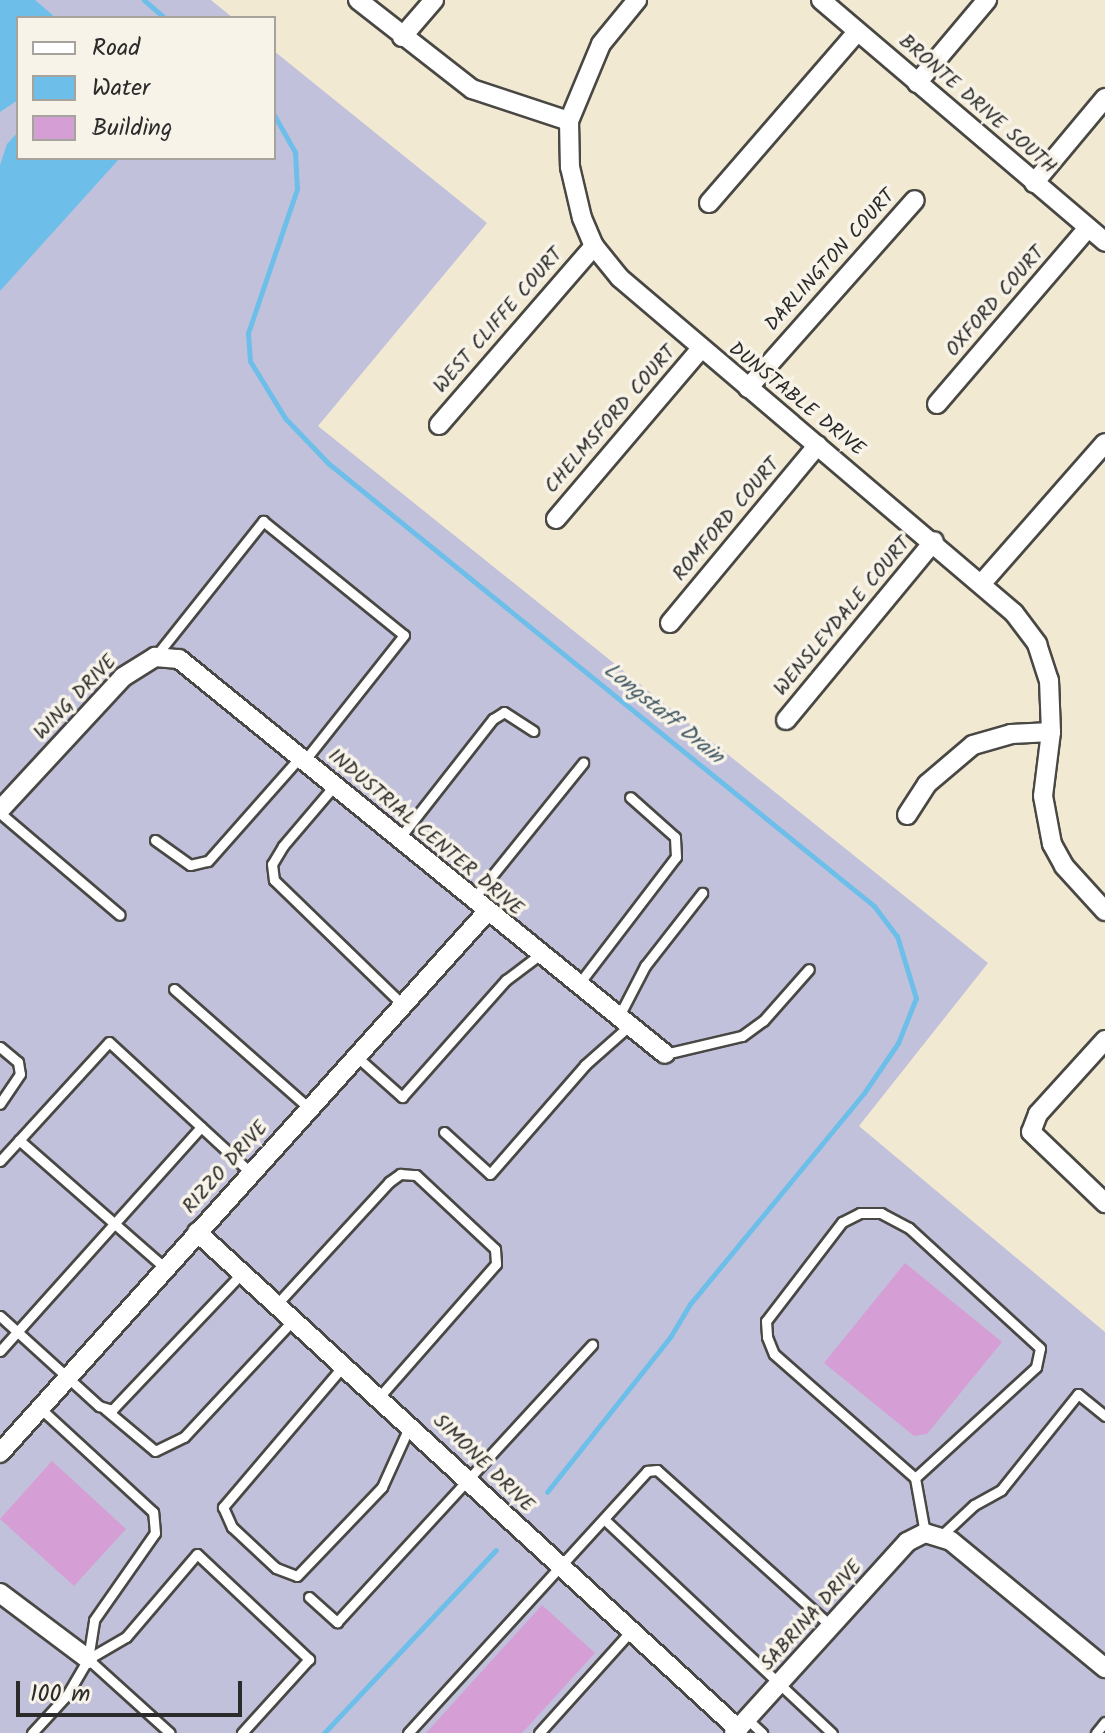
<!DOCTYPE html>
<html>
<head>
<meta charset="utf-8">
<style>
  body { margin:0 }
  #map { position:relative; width:1105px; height:1733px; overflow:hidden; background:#f2e9d2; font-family:Kalam,sans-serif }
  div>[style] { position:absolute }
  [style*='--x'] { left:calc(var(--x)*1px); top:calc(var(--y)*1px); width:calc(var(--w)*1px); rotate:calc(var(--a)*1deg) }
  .industrial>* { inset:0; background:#c2c1dc }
  .water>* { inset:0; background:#6dbfe9 }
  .stream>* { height:5px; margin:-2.5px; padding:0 2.5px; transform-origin:2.5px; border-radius:2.5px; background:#6dbfe9 }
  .building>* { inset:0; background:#d59ed4 }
  .roads { filter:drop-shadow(2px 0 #494844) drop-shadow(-2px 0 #494844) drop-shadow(0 2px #494844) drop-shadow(0 -2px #494844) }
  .lane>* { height:9px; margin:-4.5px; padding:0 4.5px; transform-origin:4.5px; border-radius:4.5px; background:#fff }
  .street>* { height:18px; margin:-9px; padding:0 9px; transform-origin:9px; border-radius:9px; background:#fff }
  span { translate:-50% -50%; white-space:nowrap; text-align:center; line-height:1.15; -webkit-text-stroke:7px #f7f3e8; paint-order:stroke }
  .street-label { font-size:20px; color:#2b2b2b }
  .water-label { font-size:22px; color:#3f5764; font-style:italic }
  .legend { position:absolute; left:16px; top:16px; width:260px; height:144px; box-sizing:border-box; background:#f7f3e8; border:2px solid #a5a39c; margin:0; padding:10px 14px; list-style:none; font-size:24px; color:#2b2b2b }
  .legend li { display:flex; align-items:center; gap:16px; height:40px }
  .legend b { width:40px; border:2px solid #a5a39c }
  .scale { position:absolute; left:16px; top:1681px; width:226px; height:36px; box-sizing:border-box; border:4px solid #2b2b2b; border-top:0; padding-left:10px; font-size:24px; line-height:28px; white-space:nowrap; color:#2b2b2b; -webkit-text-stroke:6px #f7f3e8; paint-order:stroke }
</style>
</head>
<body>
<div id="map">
  <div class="industrial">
    <div style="clip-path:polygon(0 0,211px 0,233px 18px,18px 18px,18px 158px,274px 158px,274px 51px,487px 223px,318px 426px,988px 963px,859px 1126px,1105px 1332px,1105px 1733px,0 1733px)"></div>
  </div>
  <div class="water">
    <div style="clip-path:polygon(0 0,35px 0,56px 18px,18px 18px,18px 100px,0 112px)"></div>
    <div style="clip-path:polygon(18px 132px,18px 158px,120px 158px,0 291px,0 165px,7px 144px)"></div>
  </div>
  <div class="stream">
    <div style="--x:144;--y:0;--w:28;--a:41"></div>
    <div style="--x:274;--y:115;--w:43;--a:60.4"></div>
    <div style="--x:295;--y:152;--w:37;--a:87"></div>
    <div style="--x:297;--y:189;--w:152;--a:108.8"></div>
    <div style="--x:248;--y:333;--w:28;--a:86"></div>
    <div style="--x:250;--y:361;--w:67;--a:58.4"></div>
    <div style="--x:285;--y:418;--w:62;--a:46.3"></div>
    <div style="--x:328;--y:463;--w:703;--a:39.05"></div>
    <div style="--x:874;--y:906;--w:38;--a:53"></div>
    <div style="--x:897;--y:936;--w:65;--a:73"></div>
    <div style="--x:916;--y:998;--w:48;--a:111.8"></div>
    <div style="--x:898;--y:1043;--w:60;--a:124.2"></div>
    <div style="--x:864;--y:1093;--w:273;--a:129.5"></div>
    <div style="--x:690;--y:1304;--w:37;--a:121"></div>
    <div style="--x:671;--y:1336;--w:199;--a:128.5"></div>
    <div style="--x:324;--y:1733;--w:251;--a:-46.8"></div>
  </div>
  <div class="building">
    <div style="clip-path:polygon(905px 1263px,1002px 1342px,927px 1434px,914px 1436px,824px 1363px)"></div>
    <div style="clip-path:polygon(52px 1461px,126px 1529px,74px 1586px,0 1519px)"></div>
    <div style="clip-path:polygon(542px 1605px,595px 1653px,522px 1733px,426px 1733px)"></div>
  </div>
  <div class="roads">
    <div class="lane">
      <div style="--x:155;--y:657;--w:174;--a:-51.5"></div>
      <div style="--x:263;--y:521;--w:181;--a:39"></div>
      <div style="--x:404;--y:635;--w:161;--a:128.4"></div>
      <div style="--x:334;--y:786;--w:79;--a:130.4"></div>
      <div style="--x:283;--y:846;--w:21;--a:121"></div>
      <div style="--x:272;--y:864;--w:16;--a:83"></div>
      <div style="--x:274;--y:880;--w:180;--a:44.1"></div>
      <div style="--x:0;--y:813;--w:157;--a:40.4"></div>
      <div style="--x:155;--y:840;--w:43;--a:35.5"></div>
      <div style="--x:190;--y:865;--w:18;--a:-13"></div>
      <div style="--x:208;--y:861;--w:139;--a:-48.5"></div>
      <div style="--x:398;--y:840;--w:154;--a:-51.9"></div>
      <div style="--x:493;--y:719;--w:13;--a:-32"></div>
      <div style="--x:504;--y:712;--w:35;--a:33"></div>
      <div style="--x:474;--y:898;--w:174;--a:-51.1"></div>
      <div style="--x:578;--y:985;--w:161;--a:-52.6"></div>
      <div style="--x:676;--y:857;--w:20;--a:-93"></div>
      <div style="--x:675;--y:837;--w:60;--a:-138.4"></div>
      <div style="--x:174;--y:989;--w:180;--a:41.4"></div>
      <div style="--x:618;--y:1018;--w:59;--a:-62.6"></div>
      <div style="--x:645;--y:966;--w:93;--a:-52"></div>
      <div style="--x:0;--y:1047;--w:23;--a:40"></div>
      <div style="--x:18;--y:1062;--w:12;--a:81"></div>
      <div style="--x:20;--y:1074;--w:36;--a:124"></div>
      <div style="--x:665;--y:1054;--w:79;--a:-13.2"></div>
      <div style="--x:742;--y:1036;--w:26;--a:-36"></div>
      <div style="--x:763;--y:1021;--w:69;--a:-48.5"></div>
      <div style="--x:356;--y:1056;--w:62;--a:41.7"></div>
      <div style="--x:402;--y:1097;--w:157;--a:-48.4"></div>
      <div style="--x:506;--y:980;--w:41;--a:-37.1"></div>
      <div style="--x:444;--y:1132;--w:62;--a:42.4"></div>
      <div style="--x:490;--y:1174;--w:145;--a:-48.9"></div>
      <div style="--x:585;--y:1065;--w:59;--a:-41.6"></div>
      <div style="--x:19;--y:1140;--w:194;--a:41.2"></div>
      <div style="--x:0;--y:1161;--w:161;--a:-47.5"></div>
      <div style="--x:109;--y:1042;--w:193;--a:42.7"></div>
      <div style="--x:277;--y:1304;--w:166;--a:-47.4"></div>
      <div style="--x:389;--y:1182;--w:14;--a:-36"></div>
      <div style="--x:400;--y:1174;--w:16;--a:4"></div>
      <div style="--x:416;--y:1175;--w:108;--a:43.1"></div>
      <div style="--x:495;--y:1249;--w:15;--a:86"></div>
      <div style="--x:496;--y:1264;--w:177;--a:131.3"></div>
      <div style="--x:0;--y:1316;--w:134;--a:42.3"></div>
      <div style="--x:99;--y:1406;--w:14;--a:17"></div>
      <div style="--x:112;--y:1410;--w:189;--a:-46.5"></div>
      <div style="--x:0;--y:1351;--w:301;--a:-48.1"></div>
      <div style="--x:344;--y:1365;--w:187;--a:130.4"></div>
      <div style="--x:223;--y:1507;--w:22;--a:66"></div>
      <div style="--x:232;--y:1527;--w:60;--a:43"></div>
      <div style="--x:276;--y:1568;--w:22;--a:21"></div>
      <div style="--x:297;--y:1576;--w:123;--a:-46.3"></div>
      <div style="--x:382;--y:1487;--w:68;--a:-65.7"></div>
      <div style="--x:105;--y:1409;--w:65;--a:40"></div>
      <div style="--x:155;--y:1451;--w:32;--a:-26"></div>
      <div style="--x:184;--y:1437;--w:161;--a:-47"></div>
      <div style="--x:915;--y:1478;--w:164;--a:-42.5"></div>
      <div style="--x:1036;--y:1367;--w:19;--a:-78"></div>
      <div style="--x:1040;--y:1348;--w:178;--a:-137.5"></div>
      <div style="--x:909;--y:1228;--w:32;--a:-152"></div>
      <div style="--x:881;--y:1213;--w:21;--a:180"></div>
      <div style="--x:860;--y:1213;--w:20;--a:153"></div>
      <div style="--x:842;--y:1222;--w:125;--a:127.5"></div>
      <div style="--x:766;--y:1321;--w:16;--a:86"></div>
      <div style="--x:767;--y:1337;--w:18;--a:68"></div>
      <div style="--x:774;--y:1354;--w:188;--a:41.3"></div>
      <div style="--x:915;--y:1478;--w:56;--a:79.7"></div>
      <div style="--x:606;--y:1521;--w:310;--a:43.2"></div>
      <div style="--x:942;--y:1535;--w:44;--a:-43.2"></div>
      <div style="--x:974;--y:1505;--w:31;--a:-29"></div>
      <div style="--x:1001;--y:1490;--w:123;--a:-51.3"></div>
      <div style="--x:1078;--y:1394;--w:35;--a:39"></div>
      <div style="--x:309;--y:1597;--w:38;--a:42"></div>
      <div style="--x:337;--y:1622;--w:377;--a:-47.4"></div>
      <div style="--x:88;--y:1659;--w:44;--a:-30.1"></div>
      <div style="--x:126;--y:1637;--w:109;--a:-49.5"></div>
      <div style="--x:197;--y:1554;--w:154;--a:43.2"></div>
      <div style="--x:309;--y:1659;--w:100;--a:132.2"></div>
      <div style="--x:88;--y:1659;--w:110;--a:42.1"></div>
      <div style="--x:747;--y:1719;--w:21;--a:43"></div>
      <div style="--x:32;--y:1733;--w:52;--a:-47.4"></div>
      <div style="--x:67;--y:1695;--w:42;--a:-59.7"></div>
      <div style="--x:88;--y:1659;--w:39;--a:-81"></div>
      <div style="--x:94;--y:1620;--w:106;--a:-55"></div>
      <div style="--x:155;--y:1533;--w:21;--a:-95"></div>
      <div style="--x:153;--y:1512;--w:154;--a:-137.4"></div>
      <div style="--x:408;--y:1733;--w:355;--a:-47.6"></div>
      <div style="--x:647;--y:1471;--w:10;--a:-6"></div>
      <div style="--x:657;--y:1470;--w:235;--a:41.9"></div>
      <div style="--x:539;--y:1733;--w:137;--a:-48"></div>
      <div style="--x:1096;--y:1733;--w:14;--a:-51"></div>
    </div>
    <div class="street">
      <div style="--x:358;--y:0;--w:145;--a:38"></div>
      <div style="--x:472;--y:89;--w:102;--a:18.3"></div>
      <div style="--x:569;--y:121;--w:46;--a:88.8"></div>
      <div style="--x:570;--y:167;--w:52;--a:76.8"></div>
      <div style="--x:582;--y:218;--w:30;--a:67"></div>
      <div style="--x:594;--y:246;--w:41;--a:50.9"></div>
      <div style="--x:620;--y:278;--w:517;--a:40.37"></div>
      <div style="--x:1014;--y:613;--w:39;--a:53"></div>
      <div style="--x:1037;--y:644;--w:38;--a:72"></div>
      <div style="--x:1049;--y:680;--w:52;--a:87.8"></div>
      <div style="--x:1051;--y:732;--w:64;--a:97.1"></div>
      <div style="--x:1043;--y:796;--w:49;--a:79.4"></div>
      <div style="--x:1052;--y:844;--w:25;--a:61"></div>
      <div style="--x:1064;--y:866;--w:61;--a:47.7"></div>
      <div style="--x:821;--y:0;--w:373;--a:40.4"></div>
      <div style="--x:402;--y:37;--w:49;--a:-49.1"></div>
      <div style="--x:917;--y:83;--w:109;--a:-49.9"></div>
      <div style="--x:569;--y:121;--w:83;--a:-67.4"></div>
      <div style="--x:601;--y:44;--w:57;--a:-50.7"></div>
      <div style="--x:1034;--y:183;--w:111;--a:-50.1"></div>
      <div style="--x:709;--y:203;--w:226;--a:-49.1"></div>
      <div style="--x:748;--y:388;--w:251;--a:-48.4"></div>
      <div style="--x:937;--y:404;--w:232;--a:-49.4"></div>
      <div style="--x:439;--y:425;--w:237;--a:-49.1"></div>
      <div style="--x:556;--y:519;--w:222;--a:-49.6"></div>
      <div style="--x:982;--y:583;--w:186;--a:-48.7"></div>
      <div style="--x:670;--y:623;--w:231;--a:-50.3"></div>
      <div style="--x:786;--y:720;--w:232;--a:-50.4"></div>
      <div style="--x:0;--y:810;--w:181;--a:-47.2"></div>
      <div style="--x:123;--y:677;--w:38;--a:-32"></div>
      <div style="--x:155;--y:657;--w:24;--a:5"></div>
      <div style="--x:179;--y:659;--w:626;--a:39.1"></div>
      <div style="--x:907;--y:815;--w:37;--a:-57"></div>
      <div style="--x:927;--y:784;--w:60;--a:-40.3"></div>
      <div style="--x:973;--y:745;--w:40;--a:-16"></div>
      <div style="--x:1011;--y:734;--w:40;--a:-2.9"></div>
      <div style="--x:1105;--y:1040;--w:100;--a:132.2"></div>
      <div style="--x:1038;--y:1114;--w:19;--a:111"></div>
      <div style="--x:1031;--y:1132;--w:103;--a:43.8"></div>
      <div style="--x:197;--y:1232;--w:735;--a:42.57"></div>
      <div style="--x:0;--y:1453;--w:726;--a:-48.01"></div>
      <div style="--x:0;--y:1593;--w:110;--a:36.9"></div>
      <div style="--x:734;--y:1733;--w:258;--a:-47.8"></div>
      <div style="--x:907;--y:1542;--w:20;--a:-27"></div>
      <div style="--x:925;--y:1533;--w:27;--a:17"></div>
      <div style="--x:951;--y:1541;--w:200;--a:39.5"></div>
    </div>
  </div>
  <div class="street-label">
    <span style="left:977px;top:105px;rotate:41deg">BRONTE DRIVE SOUTH</span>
    <span style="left:831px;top:261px;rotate:-48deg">DARLINGTON COURT</span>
    <span style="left:996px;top:302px;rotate:-49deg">OXFORD COURT</span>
    <span style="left:499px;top:321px;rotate:-49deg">WEST CLIFFE COURT</span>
    <span style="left:796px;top:400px;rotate:39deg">DUNSTABLE DRIVE</span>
    <span style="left:611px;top:420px;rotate:-49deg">CHELMSFORD COURT</span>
    <span style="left:727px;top:520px;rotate:-50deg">ROMFORD COURT</span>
    <span style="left:843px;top:617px;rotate:-50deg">WENSLEYDALE COURT</span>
    <span style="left:76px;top:698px;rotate:-46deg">WING DRIVE</span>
    <span style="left:425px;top:833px;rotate:40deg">INDUSTRIAL CENTER DRIVE</span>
    <span style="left:226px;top:1168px;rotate:-48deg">RIZZO DRIVE</span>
    <span style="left:483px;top:1464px;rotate:44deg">SIMONE DRIVE</span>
    <span style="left:812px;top:1616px;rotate:-48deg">SABRINA DRIVE</span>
  </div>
  <div class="water-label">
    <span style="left:663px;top:714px;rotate:39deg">Longstaff Drain</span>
  </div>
  <ul class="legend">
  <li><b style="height:10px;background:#fff"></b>Road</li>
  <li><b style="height:22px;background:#6dbfe9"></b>Water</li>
  <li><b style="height:22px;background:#d59ed4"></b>Building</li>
  </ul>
  <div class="scale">100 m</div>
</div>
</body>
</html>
